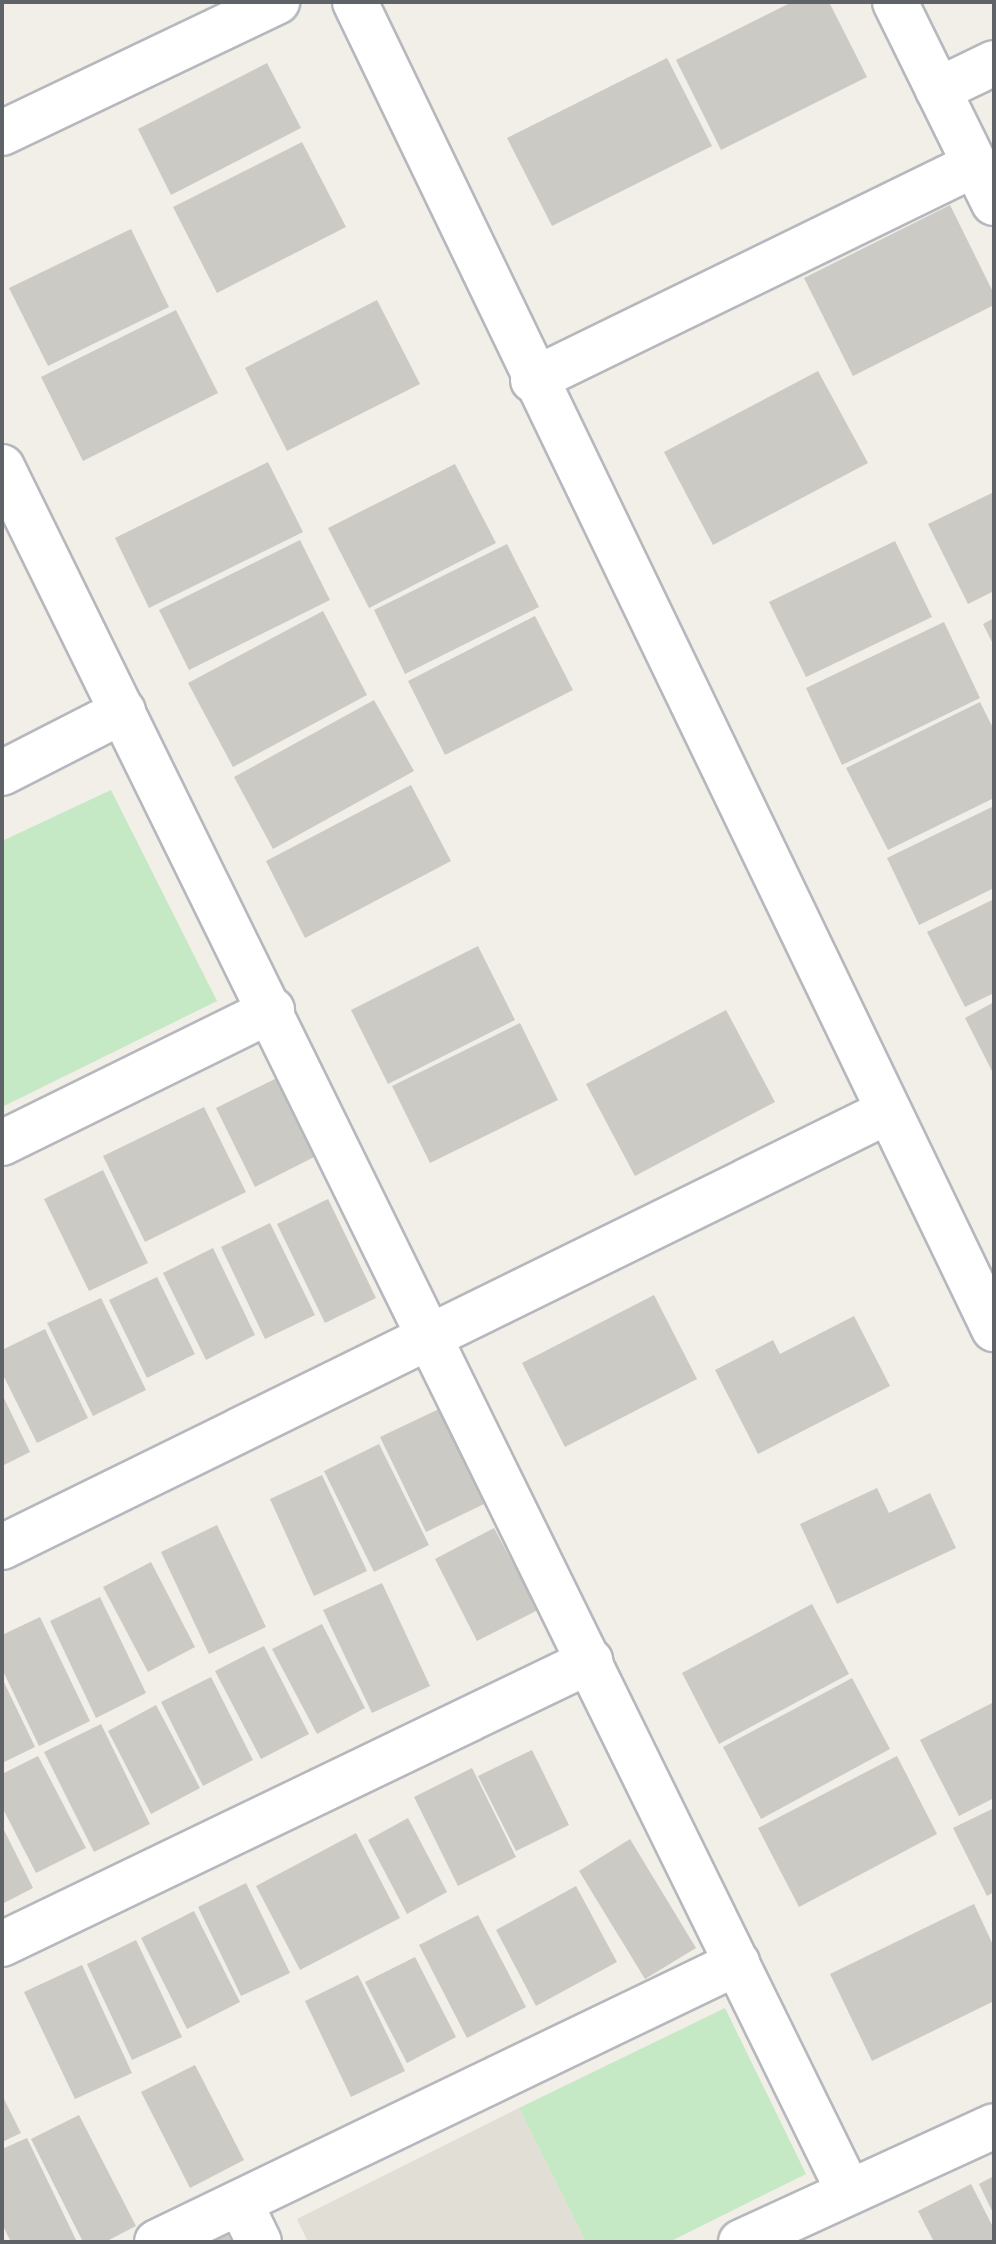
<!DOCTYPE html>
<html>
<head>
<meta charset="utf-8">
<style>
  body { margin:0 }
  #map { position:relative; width:996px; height:2244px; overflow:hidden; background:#f1efe8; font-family:Arial,sans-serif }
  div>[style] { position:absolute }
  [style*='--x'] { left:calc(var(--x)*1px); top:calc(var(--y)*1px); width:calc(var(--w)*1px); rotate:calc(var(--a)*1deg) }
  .education>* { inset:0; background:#e1ded6 }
  .green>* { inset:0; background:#c5e8c5 }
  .building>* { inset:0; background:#cccac5 }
  .roads { filter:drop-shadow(2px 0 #b5b8bc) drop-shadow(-2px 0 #b5b8bc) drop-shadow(0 2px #b5b8bc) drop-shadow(0 -2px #b5b8bc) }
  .minor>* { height:44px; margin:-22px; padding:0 22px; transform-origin:22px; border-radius:22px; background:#fff }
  span { translate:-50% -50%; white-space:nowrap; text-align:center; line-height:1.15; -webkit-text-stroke:6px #fff; paint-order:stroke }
  .frame { position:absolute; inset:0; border:4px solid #5f6368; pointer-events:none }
</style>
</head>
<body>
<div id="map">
  <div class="education">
    <div style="clip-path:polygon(519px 2108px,586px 2242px,308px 2242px,297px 2219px)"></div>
  </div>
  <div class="green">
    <div style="clip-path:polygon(111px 790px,217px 1001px,2px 1107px,2px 841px)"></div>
    <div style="clip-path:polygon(725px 2008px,806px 2174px,669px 2242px,586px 2242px,519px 2108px)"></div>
  </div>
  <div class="building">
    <div style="clip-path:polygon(792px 2px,829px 2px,867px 77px,721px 150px,676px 60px)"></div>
    <div style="clip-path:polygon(667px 58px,712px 146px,552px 226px,507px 138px)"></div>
    <div style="clip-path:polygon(267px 63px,301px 128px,171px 195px,138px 129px)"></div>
    <div style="clip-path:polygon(302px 142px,346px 227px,217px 293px,173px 207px)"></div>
    <div style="clip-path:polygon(950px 205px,994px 294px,994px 305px,853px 376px,804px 278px)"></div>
    <div style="clip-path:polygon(131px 229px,169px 307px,48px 366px,9px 288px)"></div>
    <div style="clip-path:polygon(377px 300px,420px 384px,287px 451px,245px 368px)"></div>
    <div style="clip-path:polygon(176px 310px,218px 393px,83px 461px,41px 377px)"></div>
    <div style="clip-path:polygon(818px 371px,868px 463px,713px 545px,664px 452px)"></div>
    <div style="clip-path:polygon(268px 462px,303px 532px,149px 608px,115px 538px)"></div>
    <div style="clip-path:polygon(455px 464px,496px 543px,369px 608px,328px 528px)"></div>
    <div style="clip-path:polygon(994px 492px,994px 591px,968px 604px,928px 524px)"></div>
    <div style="clip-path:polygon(300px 540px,330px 600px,189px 670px,159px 610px)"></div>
    <div style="clip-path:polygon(895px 541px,932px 617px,806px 677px,769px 602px)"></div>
    <div style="clip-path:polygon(507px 544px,539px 607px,405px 674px,374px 610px)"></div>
    <div style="clip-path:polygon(323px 611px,367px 695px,233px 767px,188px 683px)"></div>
    <div style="clip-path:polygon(535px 616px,573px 690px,445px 755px,408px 681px)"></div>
    <div style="clip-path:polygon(994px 618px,994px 646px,983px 624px)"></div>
    <div style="clip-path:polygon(944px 622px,980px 698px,842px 765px,806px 688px)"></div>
    <div style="clip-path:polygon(374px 700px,414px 771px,273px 849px,234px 777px)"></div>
    <div style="clip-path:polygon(980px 702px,994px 730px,994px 798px,888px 850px,846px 768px)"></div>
    <div style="clip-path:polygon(411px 785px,451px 861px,305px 938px,266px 861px)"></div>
    <div style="clip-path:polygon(994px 806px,994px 888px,919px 925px,887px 858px)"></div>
    <div style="clip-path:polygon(994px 899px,994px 993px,965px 1007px,927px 932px)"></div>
    <div style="clip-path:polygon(478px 946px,515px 1020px,388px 1084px,351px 1010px)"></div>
    <div style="clip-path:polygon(994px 1002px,994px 1075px,965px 1018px)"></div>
    <div style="clip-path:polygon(726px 1010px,775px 1102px,635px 1176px,586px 1084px)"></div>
    <div style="clip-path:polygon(520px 1023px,558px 1100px,430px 1163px,392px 1086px)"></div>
    <div style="clip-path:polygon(281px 1076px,320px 1154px,255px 1187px,216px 1108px)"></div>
    <div style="clip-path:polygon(204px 1107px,246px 1192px,145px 1242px,103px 1156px)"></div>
    <div style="clip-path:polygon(103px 1170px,148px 1263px,89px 1291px,44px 1199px)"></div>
    <div style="clip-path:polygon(328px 1199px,376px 1298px,325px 1323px,277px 1224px)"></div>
    <div style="clip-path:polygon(270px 1223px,315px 1315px,265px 1339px,221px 1247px)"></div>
    <div style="clip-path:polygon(213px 1248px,255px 1335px,206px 1360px,163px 1273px)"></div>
    <div style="clip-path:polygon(157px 1277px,195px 1354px,147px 1378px,109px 1300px)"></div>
    <div style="clip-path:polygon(654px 1295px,697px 1379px,565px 1447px,522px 1363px)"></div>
    <div style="clip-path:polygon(101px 1298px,146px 1390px,93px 1416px,47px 1323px)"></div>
    <div style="clip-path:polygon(854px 1316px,890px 1386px,758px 1454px,715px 1370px,773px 1340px,780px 1354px)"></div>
    <div style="clip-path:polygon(45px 1329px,88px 1418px,37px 1443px,2px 1373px,2px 1350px)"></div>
    <div style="clip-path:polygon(2px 1394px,30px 1452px,2px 1466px)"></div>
    <div style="clip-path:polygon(439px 1409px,484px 1504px,426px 1532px,380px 1437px)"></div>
    <div style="clip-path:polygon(379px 1444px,429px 1545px,374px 1572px,324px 1471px)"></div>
    <div style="clip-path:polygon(322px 1475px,367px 1571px,314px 1596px,270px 1499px)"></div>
    <div style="clip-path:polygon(877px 1488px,889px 1513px,930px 1493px,956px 1548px,837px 1604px,800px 1524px)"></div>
    <div style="clip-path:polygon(217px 1525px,266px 1627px,209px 1654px,161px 1552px)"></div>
    <div style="clip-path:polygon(494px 1528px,538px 1610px,477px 1641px,435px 1559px)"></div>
    <div style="clip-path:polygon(151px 1562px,195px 1647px,148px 1672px,103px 1587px)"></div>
    <div style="clip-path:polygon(382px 1583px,430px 1686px,372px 1713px,323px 1610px)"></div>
    <div style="clip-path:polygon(100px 1597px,146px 1693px,96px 1718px,50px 1621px)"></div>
    <div style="clip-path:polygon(812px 1604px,849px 1674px,719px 1744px,682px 1673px)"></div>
    <div style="clip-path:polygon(40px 1617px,90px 1721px,39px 1746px,2px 1669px,2px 1635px)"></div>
    <div style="clip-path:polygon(322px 1624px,365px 1708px,317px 1734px,272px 1649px)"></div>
    <div style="clip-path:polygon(264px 1646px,309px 1734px,261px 1759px,215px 1671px)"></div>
    <div style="clip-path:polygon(211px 1677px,253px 1760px,203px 1786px,161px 1702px)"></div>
    <div style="clip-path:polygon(2px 1678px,35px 1747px,2px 1763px)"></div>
    <div style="clip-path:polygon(852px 1678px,890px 1749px,761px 1819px,723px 1747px)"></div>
    <div style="clip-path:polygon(994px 1702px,994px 1798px,959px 1816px,920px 1740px)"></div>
    <div style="clip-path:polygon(156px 1705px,200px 1788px,151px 1814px,108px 1731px)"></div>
    <div style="clip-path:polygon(101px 1724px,150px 1824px,94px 1852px,44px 1752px)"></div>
    <div style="clip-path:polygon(532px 1750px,569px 1825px,516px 1851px,478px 1776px)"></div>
    <div style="clip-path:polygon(38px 1756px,86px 1848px,36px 1873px,2px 1807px,2px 1774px)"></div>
    <div style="clip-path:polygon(897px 1756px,937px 1834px,799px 1907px,758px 1828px)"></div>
    <div style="clip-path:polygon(472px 1768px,516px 1857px,458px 1886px,414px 1797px)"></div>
    <div style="clip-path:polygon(994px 1808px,994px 1892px,987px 1896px,953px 1828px)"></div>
    <div style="clip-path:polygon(408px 1818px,447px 1892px,407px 1914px,368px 1840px)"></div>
    <div style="clip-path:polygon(2px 1826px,33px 1888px,2px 1904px)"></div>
    <div style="clip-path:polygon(356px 1833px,400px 1918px,300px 1970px,256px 1886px)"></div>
    <div style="clip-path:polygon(630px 1839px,696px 1948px,645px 1979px,579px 1871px)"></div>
    <div style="clip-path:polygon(246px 1883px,290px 1973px,241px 1996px,198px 1907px)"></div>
    <div style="clip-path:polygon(576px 1886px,617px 1962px,536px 2006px,496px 1930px)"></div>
    <div style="clip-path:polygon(974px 1904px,994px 1947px,994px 2001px,872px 2061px,830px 1974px)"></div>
    <div style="clip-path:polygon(194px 1911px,240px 2002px,187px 2029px,141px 1938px)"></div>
    <div style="clip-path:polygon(478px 1915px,526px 2007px,467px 2038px,419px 1945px)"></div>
    <div style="clip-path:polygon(136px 1940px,182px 2037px,132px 2060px,87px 1964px)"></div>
    <div style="clip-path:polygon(415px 1957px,456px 2037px,407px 2063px,365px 1982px)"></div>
    <div style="clip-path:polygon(82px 1965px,132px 2073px,75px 2099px,24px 1992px)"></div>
    <div style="clip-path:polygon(358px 1975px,405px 2071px,351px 2097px,305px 2001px)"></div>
    <div style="clip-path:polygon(195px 2065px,244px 2160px,190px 2188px,141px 2092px)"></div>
    <div style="clip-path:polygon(2px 2095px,21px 2133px,2px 2142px)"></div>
    <div style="clip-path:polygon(79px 2115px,136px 2226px,105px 2242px,83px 2242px,31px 2139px)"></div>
    <div style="clip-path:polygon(27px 2138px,77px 2242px,11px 2242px,2px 2224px,2px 2149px)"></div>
    <div style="clip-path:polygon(994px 2176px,994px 2215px,979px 2184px)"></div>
    <div style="clip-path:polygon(971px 2184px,994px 2229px,994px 2242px,934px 2242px,918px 2211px)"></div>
    <div style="clip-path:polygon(227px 2233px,232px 2242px,210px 2242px)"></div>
  </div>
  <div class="roads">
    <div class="minor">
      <div style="--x:355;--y:2;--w:1473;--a:64.29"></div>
      <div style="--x:895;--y:2;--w:224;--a:63.8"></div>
      <div style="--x:938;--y:90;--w:62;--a:-25.7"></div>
      <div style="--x:2;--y:133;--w:305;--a:-25.5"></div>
      <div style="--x:533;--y:380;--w:492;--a:-26"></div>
      <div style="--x:2;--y:467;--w:1922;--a:63.85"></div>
      <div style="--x:2;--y:773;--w:136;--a:-27.1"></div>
      <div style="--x:2;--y:1143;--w:301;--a:-26.2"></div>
      <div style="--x:2;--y:1547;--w:988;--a:-26.18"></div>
      <div style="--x:2;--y:1944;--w:653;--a:-25.7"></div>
      <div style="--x:240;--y:2203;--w:43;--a:64"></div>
      <div style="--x:157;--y:2242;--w:644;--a:-25.69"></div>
      <div style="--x:741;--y:2242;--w:278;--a:-24.6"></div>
    </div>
  </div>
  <div class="frame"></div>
</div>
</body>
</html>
